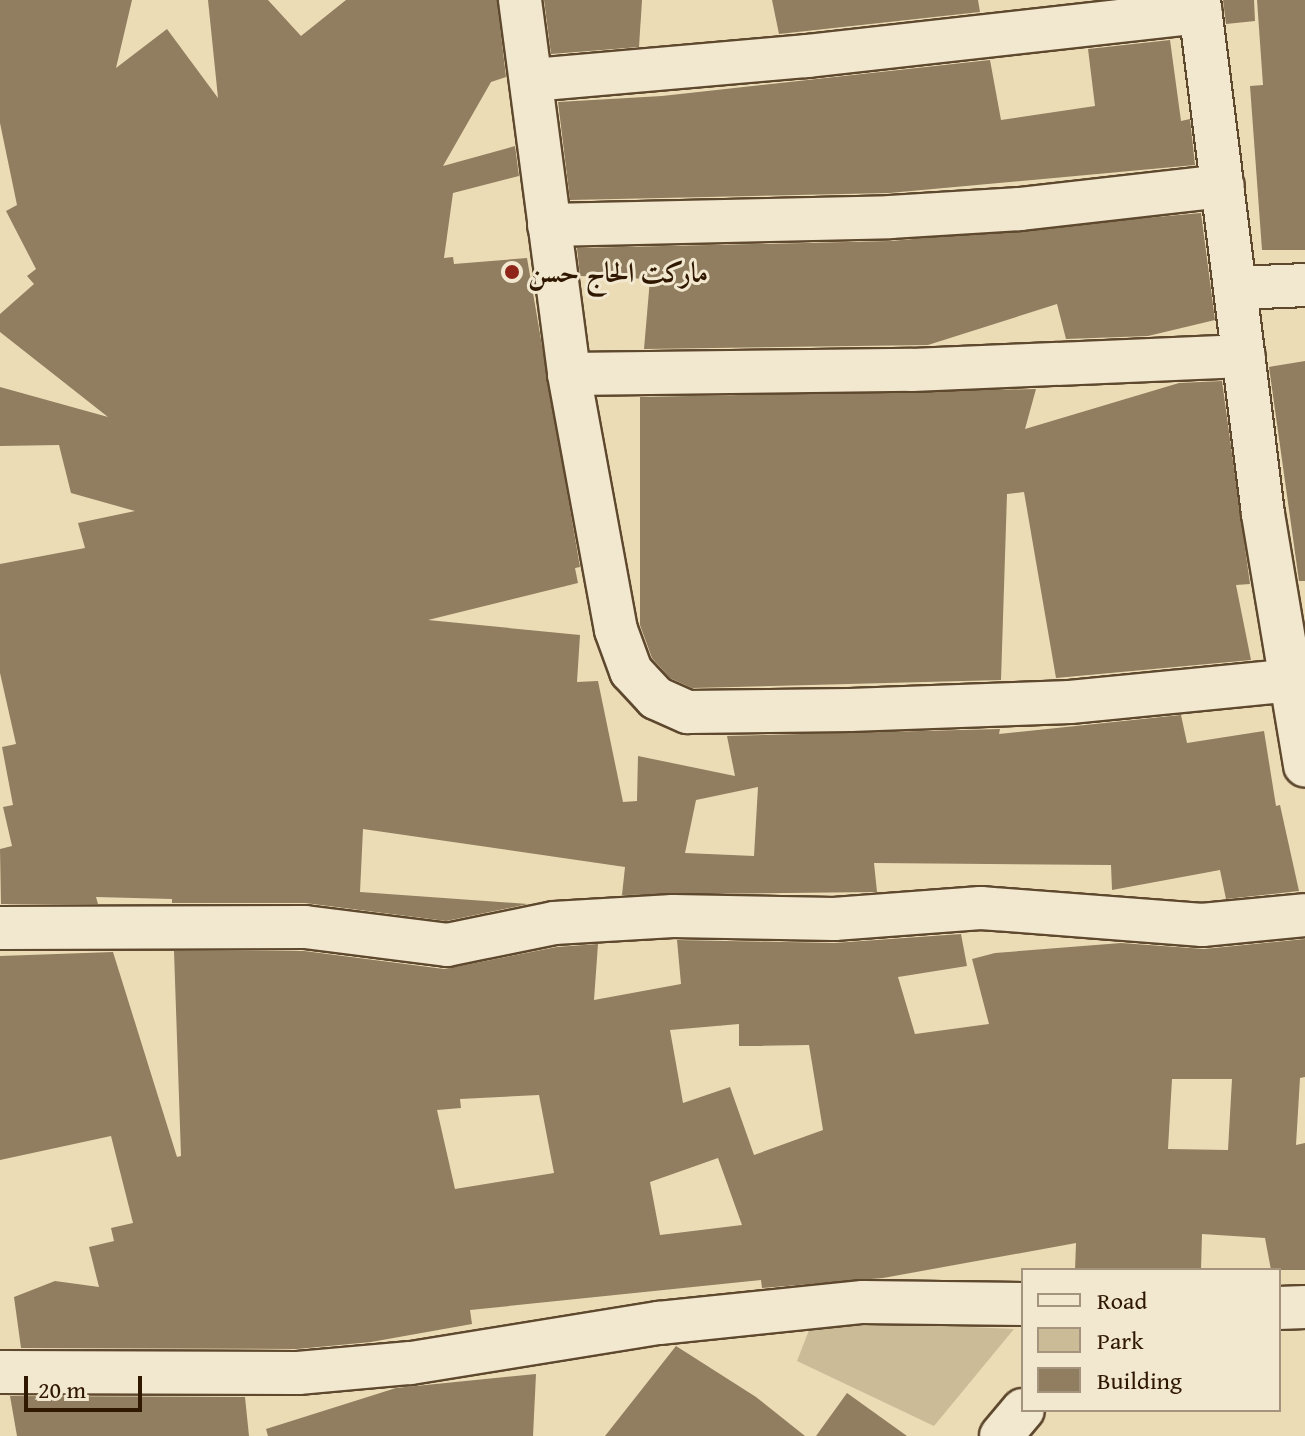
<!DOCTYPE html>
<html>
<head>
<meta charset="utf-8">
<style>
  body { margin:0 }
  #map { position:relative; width:1305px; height:1436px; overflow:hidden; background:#ebdcb6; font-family:"Gentium Book Plus",Amiri,serif }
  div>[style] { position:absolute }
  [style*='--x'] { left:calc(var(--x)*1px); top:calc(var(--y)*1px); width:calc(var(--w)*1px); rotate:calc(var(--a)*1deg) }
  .green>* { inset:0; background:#cbbb97 }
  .building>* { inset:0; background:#917d5f }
  .roads { filter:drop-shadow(2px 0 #5e482e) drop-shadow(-2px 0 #5e482e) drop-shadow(0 2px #5e482e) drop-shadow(0 -2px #5e482e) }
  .street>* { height:42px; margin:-21px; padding:0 21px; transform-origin:21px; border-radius:21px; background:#f2e8d0 }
  .dots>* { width:22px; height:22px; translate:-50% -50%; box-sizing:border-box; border:4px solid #f2e8d0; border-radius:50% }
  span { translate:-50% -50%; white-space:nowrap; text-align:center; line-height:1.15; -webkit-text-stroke:6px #f2e8d0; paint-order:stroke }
  .poi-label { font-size:28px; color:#2f1700; font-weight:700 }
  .left { translate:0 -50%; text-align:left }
  .legend { position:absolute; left:1021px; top:1268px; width:260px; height:144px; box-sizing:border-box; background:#f2e8d0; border:2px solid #a4947d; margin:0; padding:10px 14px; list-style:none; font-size:24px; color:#2f1700 }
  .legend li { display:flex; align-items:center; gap:16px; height:40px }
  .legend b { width:40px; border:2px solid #a4947d }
  .scale { position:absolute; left:24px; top:1376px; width:118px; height:36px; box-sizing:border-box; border:4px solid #2f1700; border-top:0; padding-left:10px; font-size:24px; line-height:28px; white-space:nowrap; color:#2f1700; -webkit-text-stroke:6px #f2e8d0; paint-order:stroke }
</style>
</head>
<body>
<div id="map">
  <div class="green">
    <div style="clip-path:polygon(813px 1320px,1014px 1329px,934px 1426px,797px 1361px)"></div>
  </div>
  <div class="building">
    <div style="clip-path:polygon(evenodd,0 0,132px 0,116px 68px,167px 29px,218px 98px,208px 0,268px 0,301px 36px,346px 0,497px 0,506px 77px,491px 82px,443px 166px,515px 146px,519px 176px,453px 193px,444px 258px,453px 257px,454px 264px,527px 258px,580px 567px,575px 568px,578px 583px,428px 620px,580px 635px,577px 682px,598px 681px,623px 802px,637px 801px,638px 756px,735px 776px,727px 736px,1000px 729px,999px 734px,1181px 715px,1187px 743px,1264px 731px,1276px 806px,1280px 805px,1299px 891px,1226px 899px,1220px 870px,1112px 890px,1111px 865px,874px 863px,877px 892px,622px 895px,625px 867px,363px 829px,360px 892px,528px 904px,446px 921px,305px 903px,172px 903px,172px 899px,96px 897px,98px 904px,1px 904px,0 849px,12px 846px,3px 807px,13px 805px,2px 747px,16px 744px,0 673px,0 564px,85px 548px,78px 523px,135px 511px,71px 493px,59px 445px,0 446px,0 387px,108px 417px,0 332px,0 314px,34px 284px,27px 276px,36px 269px,6px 211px,17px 205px,0 123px,0 0,758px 787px,754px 856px,685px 853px,696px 800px,758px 787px)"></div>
    <div style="clip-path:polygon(544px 0,642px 0,639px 47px,551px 54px)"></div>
    <div style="clip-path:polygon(772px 0,978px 0,980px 12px,779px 34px)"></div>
    <div style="clip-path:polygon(1223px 0,1254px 0,1255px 21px,1226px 24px)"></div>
    <div style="clip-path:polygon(1257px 0,1305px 0,1305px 250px,1262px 250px,1250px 86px,1263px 85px)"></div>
    <div style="clip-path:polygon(1170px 40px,1181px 121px,1190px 119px,1195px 165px,889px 193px,570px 200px,558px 102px,662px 96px,990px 60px,1001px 120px,1095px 106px,1088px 49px)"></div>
    <div style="clip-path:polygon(1201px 213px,1215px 320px,1148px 336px,1066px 339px,1057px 304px,928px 345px,644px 349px,650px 279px,580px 276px,577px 248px,891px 241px)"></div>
    <div style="clip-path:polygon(1305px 361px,1305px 581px,1299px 581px,1269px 367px)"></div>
    <div style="clip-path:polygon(1222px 381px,1250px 584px,1236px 585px,1251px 660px,1056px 678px,1024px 492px,1007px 494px,1001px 680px,692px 688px,670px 678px,652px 658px,640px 625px,640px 397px,1036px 389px,1025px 429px,1179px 383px)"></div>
    <div style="clip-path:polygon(evenodd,961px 934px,967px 966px,898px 977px,915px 1034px,989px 1024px,972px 959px,995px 953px,1121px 943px,1204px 949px,1305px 939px,1305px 1077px,1300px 1078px,1296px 1145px,1305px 1143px,1305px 1270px,1271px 1270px,1265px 1238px,1202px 1234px,1201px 1270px,1075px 1270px,1076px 1243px,883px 1278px,762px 1288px,761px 1280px,470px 1310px,472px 1324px,371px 1342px,297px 1349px,21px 1348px,14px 1297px,55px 1281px,99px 1287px,89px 1247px,114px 1241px,111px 1228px,133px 1223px,111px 1136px,0 1160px,0 956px,113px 952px,177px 1157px,181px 1156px,174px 951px,304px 951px,444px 969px,557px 947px,598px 944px,594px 1000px,681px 984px,677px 940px,834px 943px,961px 934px,739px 1024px,739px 1046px,809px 1045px,823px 1130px,754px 1155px,730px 1087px,683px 1103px,670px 1030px,739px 1024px,961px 934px,1172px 1079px,1232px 1079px,1228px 1150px,1168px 1149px,1172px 1079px,961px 934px,539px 1095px,554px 1173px,455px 1189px,437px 1110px,461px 1108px,460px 1099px,539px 1095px,961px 934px,718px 1158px,742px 1225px,660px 1235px,650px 1182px,718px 1158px)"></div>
    <div style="clip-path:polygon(676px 1346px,756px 1397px,805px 1436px,605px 1436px)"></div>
    <div style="clip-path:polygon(536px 1374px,533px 1436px,268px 1436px,266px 1429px,396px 1388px)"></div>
    <div style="clip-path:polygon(847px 1393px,907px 1436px,816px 1436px)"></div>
    <div style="clip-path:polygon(10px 1396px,245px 1397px,249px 1436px,17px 1436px)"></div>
  </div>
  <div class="roads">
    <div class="street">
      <div style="--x:520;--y:0;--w:377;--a:82.5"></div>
      <div style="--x:569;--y:374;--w:260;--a:79.6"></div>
      <div style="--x:616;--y:630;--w:44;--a:69.9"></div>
      <div style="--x:631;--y:671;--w:37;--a:47"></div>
      <div style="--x:656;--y:698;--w:35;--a:24"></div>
      <div style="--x:688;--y:712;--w:162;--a:-0.7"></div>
      <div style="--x:850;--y:710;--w:220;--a:-2.1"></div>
      <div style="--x:1070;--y:702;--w:236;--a:-5.6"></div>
      <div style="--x:1199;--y:0;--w:518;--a:82.9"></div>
      <div style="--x:1263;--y:514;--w:255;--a:80.5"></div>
      <div style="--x:532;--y:80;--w:276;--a:-5"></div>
      <div style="--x:807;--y:56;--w:396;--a:-6.4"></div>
      <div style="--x:549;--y:225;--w:341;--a:-1.3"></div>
      <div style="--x:890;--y:217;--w:130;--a:-3.5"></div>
      <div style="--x:1020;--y:209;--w:204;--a:-6.5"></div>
      <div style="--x:1237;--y:288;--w:68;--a:-2.5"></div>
      <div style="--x:569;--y:374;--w:343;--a:-0.7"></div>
      <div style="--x:912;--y:370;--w:332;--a:-2.4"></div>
      <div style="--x:0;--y:928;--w:305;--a:-0.2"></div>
      <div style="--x:305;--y:927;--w:143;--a:7.2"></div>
      <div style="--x:447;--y:945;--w:109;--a:-11.6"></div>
      <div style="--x:554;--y:923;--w:119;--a:-3.4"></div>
      <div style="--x:673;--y:916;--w:161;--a:1.1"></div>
      <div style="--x:834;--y:919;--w:147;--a:-4.3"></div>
      <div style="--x:981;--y:908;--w:222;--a:4.4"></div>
      <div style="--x:1202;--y:925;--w:103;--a:-5.5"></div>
      <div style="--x:1279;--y:1308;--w:26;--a:-2"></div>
      <div style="--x:0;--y:1372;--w:298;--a:0.2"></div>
      <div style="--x:298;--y:1373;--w:113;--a:-5.1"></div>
      <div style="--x:411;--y:1363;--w:251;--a:-9.2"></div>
      <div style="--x:659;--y:1323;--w:205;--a:-5.9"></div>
      <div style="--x:863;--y:1302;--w:160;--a:0.7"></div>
      <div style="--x:1001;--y:1436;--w:34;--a:-50"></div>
    </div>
  </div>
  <div class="dots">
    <div style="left:512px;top:272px;background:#8f2418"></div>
  </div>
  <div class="poi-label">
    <span class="left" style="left:528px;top:272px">ماركت الحاج حسن</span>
  </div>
  <ul class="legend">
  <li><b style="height:10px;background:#f2e8d0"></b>Road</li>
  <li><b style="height:22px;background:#cbbb97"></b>Park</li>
  <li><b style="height:22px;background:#917d5f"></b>Building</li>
  </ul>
  <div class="scale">20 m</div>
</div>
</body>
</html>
